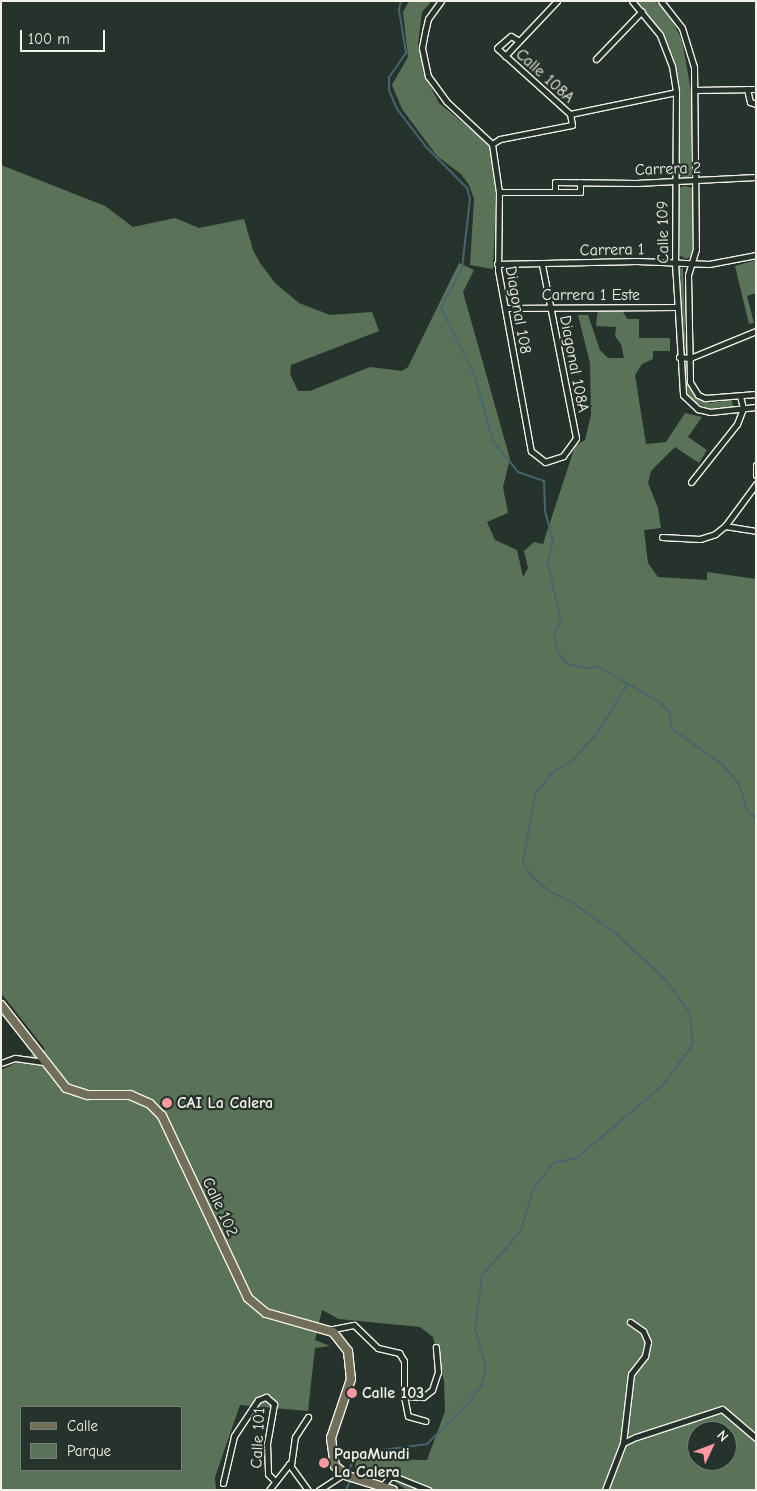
<!DOCTYPE html>
<html>
<head>
<meta charset="utf-8">
<style>
  body { margin:0 }
  #map { position:relative; width:757px; height:1491px; overflow:hidden; background:#26332d; font-family:"Comic Neue",sans-serif }
  div>[style] { position:absolute }
  [style*='--x'] { left:calc(var(--x)*1px); top:calc(var(--y)*1px); width:calc(var(--w)*1px); rotate:calc(var(--a)*1deg) }
  .green>* { inset:0; background:#5a7358 }
  .stream>* { height:2px; margin:-1px; padding:0 1px; transform-origin:1px; border-radius:1px; background:#48656e }
  .roads { filter:drop-shadow(1px 0 #f4f1e8) drop-shadow(-1px 0 #f4f1e8) drop-shadow(0 1px #f4f1e8) drop-shadow(0 -1px #f4f1e8) }
  .street>* { height:5px; margin:-2.5px; padding:0 2.5px; transform-origin:2.5px; border-radius:2.5px; background:#26332d }
  .primary>* { height:8px; margin:-4px; padding:0 4px; transform-origin:4px; border-radius:4px; background:#716e59 }
  .dots>* { width:14px; height:14px; translate:-50% -50%; box-sizing:border-box; border:2px solid #26332d; border-radius:50% }
  span { translate:-50% -50%; white-space:nowrap; text-align:center; line-height:1.15; -webkit-text-stroke:4.5px #26332d; paint-order:stroke }
  .street-label { font-size:16px; color:#f4f1e8 }
  .poi-label { font-size:16px; color:#f4f1e8; font-weight:700 }
  .left { translate:0 -50%; text-align:left }
  .frame { position:absolute; inset:0; border:2px solid #f4f1e8; pointer-events:none }
  .legend { position:absolute; left:20px; top:1406px; width:162px; height:65px; box-sizing:border-box; background:#26332d; border:1px solid #787f78; margin:0; padding:6px 9px; list-style:none; font-size:15px; color:#f4f1e8 }
  .legend li { display:flex; align-items:center; gap:10px; height:25px }
  .legend b { width:25px; border:1px solid #787f78 }
  .north { position:absolute; left:687px; top:1421px; width:50px; height:50px; box-sizing:border-box; background:#26332d; border:1px solid #787f78; border-radius:50%; rotate:47deg; font-size:14px; font-weight:700; line-height:20px; text-align:center; color:#f4f1e8 }
  .north::after { content:''; display:block; margin:auto; width:18px; height:22px; background:#ff9aa2; clip-path:polygon(50% 0,100% 100%,50% 72%,0 100%) }
  .scale { position:absolute; left:20px; top:30px; width:85px; height:22px; box-sizing:border-box; border:2px solid #f4f1e8; border-top:0; padding-left:6px; font-size:15px; line-height:18px; white-space:nowrap; color:#f4f1e8; -webkit-text-stroke:4px #26332d; paint-order:stroke }
</style>
</head>
<body>
<div id="map">
  <div class="green">
    <div style="clip-path:polygon(409px 1px,432px 1px,422px 12px,418px 44px,426px 78px,439px 103px,491px 146px,496px 195px,493px 269px,470px 265px,474px 199px,469px 185px,461px 174px,437px 156px,402px 109px,392px 85px,408px 57px,403px 12px)"></div>
    <div style="clip-path:polygon(637px 1px,655px 1px,669px 14px,682px 40px,691px 91px,692px 175px,687px 178px,678px 175px,676px 66px,665px 37px)"></div>
    <div style="clip-path:polygon(evenodd,1px 165px,105px 206px,133px 227px,175px 218px,199px 228px,244px 219px,253px 250px,260px 263px,275px 283px,299px 303px,330px 315px,372px 312px,379px 331px,291px 365px,290px 374px,298px 391px,310px 391px,370px 367px,402px 371px,408px 367px,459px 263px,474px 270px,463px 292px,510px 459px,503px 487px,508px 513px,487px 522px,495px 540px,517px 550px,523px 577px,528px 568px,524px 551px,534px 542px,543px 544px,575px 446px,585px 440px,591px 415px,590px 363px,578px 315px,588px 315px,600px 350px,608px 358px,624px 358px,621px 344px,615px 336px,616px 327px,596px 326px,598px 308px,622px 310px,627px 319px,639px 319px,639px 338px,670px 338px,670px 351px,653px 351px,653px 359px,642px 364px,635px 375px,646px 444px,666px 442px,685px 413px,702px 417px,688px 437px,707px 450px,699px 463px,675px 447px,651px 471px,648px 483px,658px 508px,661px 528px,644px 530px,648px 563px,658px 577px,707px 580px,707px 572px,756px 579px,756px 1490px,407px 1490px,386px 1476px,355px 1468px,356px 1459px,427px 1460px,445px 1411px,444px 1381px,433px 1337px,420px 1327px,339px 1319px,322px 1310px,315px 1340px,330px 1346px,315px 1348px,308px 1411px,240px 1405px,215px 1477px,216px 1490px,1px 1490px,1px 1070px,45px 1049px,1px 993px,1px 165px,21px 1407px,181px 1407px,181px 1470px,21px 1470px,21px 1407px,1px 165px,697px 1431px,727px 1431px,727px 1461px,697px 1461px,697px 1431px)"></div>
    <div style="clip-path:polygon(685px 186px,693px 188px,693px 255px,686px 259px,679px 255px,679px 188px)"></div>
    <div style="clip-path:polygon(756px 260px,756px 293px,747px 296px,754px 323px,749px 324px,735px 266px)"></div>
    <div style="clip-path:polygon(678px 268px,683px 268px,686px 348px,682px 353px)"></div>
    <div style="clip-path:polygon(682px 363px,686px 363px,687px 380px,694px 395px,710px 403px,732px 400px,733px 407px,709px 409px,690px 400px,685px 391px)"></div>
  </div>
  <div class="stream">
    <div style="--x:401;--y:1;--w:9;--a:103"></div>
    <div style="--x:399;--y:10;--w:44;--a:80.8"></div>
    <div style="--x:406;--y:53;--w:29;--a:125"></div>
    <div style="--x:389;--y:77;--w:13;--a:90"></div>
    <div style="--x:389;--y:90;--w:21;--a:67"></div>
    <div style="--x:397;--y:109;--w:49;--a:52.4"></div>
    <div style="--x:427;--y:148;--w:57;--a:45"></div>
    <div style="--x:467;--y:188;--w:11;--a:75"></div>
    <div style="--x:470;--y:199;--w:69;--a:96.6"></div>
    <div style="--x:462;--y:268;--w:45;--a:117.7"></div>
    <div style="--x:441;--y:308;--w:74;--a:63.4"></div>
    <div style="--x:474;--y:374;--w:70;--a:74.2"></div>
    <div style="--x:493;--y:441;--w:40;--a:51"></div>
    <div style="--x:518;--y:472;--w:28;--a:19"></div>
    <div style="--x:544;--y:481;--w:30;--a:88"></div>
    <div style="--x:545;--y:511;--w:31;--a:75"></div>
    <div style="--x:553;--y:541;--w:23;--a:103"></div>
    <div style="--x:548;--y:563;--w:59;--a:77.4"></div>
    <div style="--x:561;--y:621;--w:14;--a:120"></div>
    <div style="--x:554;--y:633;--w:18;--a:81"></div>
    <div style="--x:557;--y:651;--w:17;--a:50"></div>
    <div style="--x:568;--y:664;--w:18;--a:13"></div>
    <div style="--x:586;--y:668;--w:13;--a:-4"></div>
    <div style="--x:599;--y:667;--w:72;--a:30.1"></div>
    <div style="--x:661;--y:703;--w:13;--a:48"></div>
    <div style="--x:670;--y:713;--w:15;--a:86"></div>
    <div style="--x:671;--y:728;--w:64;--a:35.4"></div>
    <div style="--x:723;--y:765;--w:25;--a:50"></div>
    <div style="--x:739;--y:784;--w:28;--a:73"></div>
    <div style="--x:747;--y:811;--w:11;--a:38"></div>
    <div style="--x:350;--y:1468;--w:12;--a:-66"></div>
    <div style="--x:355;--y:1457;--w:14;--a:-21"></div>
    <div style="--x:368;--y:1452;--w:60;--a:-7.7"></div>
    <div style="--x:427;--y:1444;--w:64;--a:-45"></div>
    <div style="--x:472;--y:1399;--w:17;--a:-57"></div>
    <div style="--x:481;--y:1385;--w:18;--a:-74"></div>
    <div style="--x:486;--y:1368;--w:41;--a:-105.4"></div>
    <div style="--x:475;--y:1328;--w:53;--a:-82.5"></div>
    <div style="--x:482;--y:1275;--w:59;--a:-48.4"></div>
    <div style="--x:521;--y:1231;--w:44;--a:-74.1"></div>
    <div style="--x:533;--y:1189;--w:33;--a:-52"></div>
    <div style="--x:553;--y:1163;--w:26;--a:-13"></div>
    <div style="--x:578;--y:1157;--w:111;--a:-40.3"></div>
    <div style="--x:663;--y:1085;--w:51;--a:-53.8"></div>
    <div style="--x:693;--y:1044;--w:31;--a:-96"></div>
    <div style="--x:690;--y:1013;--w:42;--a:-126.3"></div>
    <div style="--x:665;--y:979;--w:71;--a:-137.3"></div>
    <div style="--x:613;--y:931;--w:52;--a:-145.1"></div>
    <div style="--x:570;--y:901;--w:20;--a:-156"></div>
    <div style="--x:552;--y:893;--w:26;--a:-141"></div>
    <div style="--x:532;--y:877;--w:17;--a:-121"></div>
    <div style="--x:523;--y:862;--w:69;--a:-80"></div>
    <div style="--x:535;--y:794;--w:30;--a:-50"></div>
    <div style="--x:554;--y:771;--w:22;--a:-30"></div>
    <div style="--x:573;--y:760;--w:36;--a:-48"></div>
    <div style="--x:597;--y:733;--w:57;--a:-58"></div>
    <div style="--x:346;--y:1490;--w:10;--a:-66"></div>
  </div>
  <div class="roads">
    <div class="street">
      <div style="--x:441;--y:1;--w:22;--a:126"></div>
      <div style="--x:428;--y:19;--w:13;--a:103"></div>
      <div style="--x:425;--y:32;--w:16;--a:101"></div>
      <div style="--x:422;--y:48;--w:29;--a:78"></div>
      <div style="--x:428;--y:76;--w:31;--a:54"></div>
      <div style="--x:446;--y:101;--w:63;--a:43.1"></div>
      <div style="--x:632;--y:1;--w:44;--a:50.5"></div>
      <div style="--x:660;--y:35;--w:33;--a:69"></div>
      <div style="--x:672;--y:66;--w:26;--a:81"></div>
      <div style="--x:676;--y:92;--w:171;--a:90.3"></div>
      <div style="--x:675;--y:263;--w:132;--a:86.5"></div>
      <div style="--x:683;--y:395;--w:21;--a:43"></div>
      <div style="--x:698;--y:409;--w:12;--a:14"></div>
      <div style="--x:710;--y:412;--w:46;--a:-6.2"></div>
      <div style="--x:661;--y:1;--w:34;--a:52"></div>
      <div style="--x:682;--y:28;--w:41;--a:72.9"></div>
      <div style="--x:694;--y:67;--w:182;--a:89.4"></div>
      <div style="--x:696;--y:249;--w:27;--a:107"></div>
      <div style="--x:688;--y:275;--w:107;--a:88.9"></div>
      <div style="--x:690;--y:382;--w:15;--a:58"></div>
      <div style="--x:698;--y:395;--w:8;--a:23"></div>
      <div style="--x:705;--y:398;--w:51;--a:-4.5"></div>
      <div style="--x:505;--y:56;--w:76;--a:-46.6"></div>
      <div style="--x:596;--y:59;--w:66;--a:-46.2"></div>
      <div style="--x:747;--y:89;--w:13;--a:77"></div>
      <div style="--x:750;--y:102;--w:6;--a:18"></div>
      <div style="--x:695;--y:90;--w:61;--a:-0.9"></div>
      <div style="--x:570;--y:114;--w:108;--a:-11.7"></div>
      <div style="--x:492;--y:144;--w:49;--a:81.7"></div>
      <div style="--x:499;--y:192;--w:78;--a:90.7"></div>
      <div style="--x:498;--y:270;--w:184;--a:79.7"></div>
      <div style="--x:531;--y:451;--w:18;--a:38"></div>
      <div style="--x:545;--y:462;--w:19;--a:-18"></div>
      <div style="--x:563;--y:456;--w:22;--a:-54"></div>
      <div style="--x:576;--y:438;--w:177;--a:-101.1"></div>
      <div style="--x:492;--y:144;--w:9;--a:-32"></div>
      <div style="--x:500;--y:139;--w:73;--a:-11"></div>
      <div style="--x:572;--y:125;--w:11;--a:-100"></div>
      <div style="--x:570;--y:114;--w:98;--a:-137.9"></div>
      <div style="--x:497;--y:48;--w:18;--a:-41"></div>
      <div style="--x:511;--y:36;--w:9;--a:32"></div>
      <div style="--x:555;--y:191;--w:9;--a:-90"></div>
      <div style="--x:555;--y:182;--w:81;--a:0.7"></div>
      <div style="--x:636;--y:183;--w:120;--a:-2.9"></div>
      <div style="--x:499;--y:192;--w:81;--a:0"></div>
      <div style="--x:580;--y:192;--w:10;--a:-90"></div>
      <div style="--x:497;--y:264;--w:140;--a:-1.2"></div>
      <div style="--x:637;--y:261;--w:72;--a:2.4"></div>
      <div style="--x:709;--y:264;--w:48;--a:-10.8"></div>
      <div style="--x:505;--y:308;--w:172;--a:-0.3"></div>
      <div style="--x:679;--y:357;--w:11;--a:5"></div>
      <div style="--x:690;--y:358;--w:71;--a:-22.2"></div>
      <div style="--x:756;--y:465;--w:10;--a:90"></div>
      <div style="--x:691;--y:482;--w:74;--a:-51.6"></div>
      <div style="--x:737;--y:424;--w:17;--a:-69"></div>
      <div style="--x:743;--y:408;--w:12;--a:-104"></div>
      <div style="--x:725;--y:526;--w:31;--a:9"></div>
      <div style="--x:662;--y:537;--w:38;--a:3"></div>
      <div style="--x:700;--y:539;--w:16;--a:-18"></div>
      <div style="--x:715;--y:534;--w:13;--a:-39"></div>
      <div style="--x:725;--y:526;--w:52;--a:-53.6"></div>
      <div style="--x:1;--y:1063;--w:15;--a:-20"></div>
      <div style="--x:15;--y:1058;--w:29;--a:8"></div>
      <div style="--x:328;--y:1330;--w:26;--a:-11"></div>
      <div style="--x:354;--y:1325;--w:33;--a:44"></div>
      <div style="--x:378;--y:1348;--w:22;--a:13"></div>
      <div style="--x:399;--y:1353;--w:9;--a:58"></div>
      <div style="--x:404;--y:1361;--w:35;--a:90"></div>
      <div style="--x:404;--y:1396;--w:20;--a:79"></div>
      <div style="--x:408;--y:1416;--w:18;--a:16"></div>
      <div style="--x:404;--y:1396;--w:19;--a:3"></div>
      <div style="--x:423;--y:1397;--w:11;--a:-38"></div>
      <div style="--x:432;--y:1390;--w:19;--a:-72"></div>
      <div style="--x:438;--y:1372;--w:25;--a:-95"></div>
      <div style="--x:623;--y:1443;--w:69;--a:-83.4"></div>
      <div style="--x:631;--y:1374;--w:23;--a:-52"></div>
      <div style="--x:645;--y:1356;--w:14;--a:-78"></div>
      <div style="--x:648;--y:1342;--w:12;--a:-114"></div>
      <div style="--x:643;--y:1331;--w:16;--a:-145"></div>
      <div style="--x:291;--y:1465;--w:28;--a:-82"></div>
      <div style="--x:295;--y:1437;--w:24;--a:-57"></div>
      <div style="--x:223;--y:1483;--w:48;--a:-76.8"></div>
      <div style="--x:234;--y:1436;--w:43;--a:-56.3"></div>
      <div style="--x:258;--y:1400;--w:9;--a:-21"></div>
      <div style="--x:266;--y:1397;--w:11;--a:41"></div>
      <div style="--x:274;--y:1404;--w:40;--a:100"></div>
      <div style="--x:267;--y:1443;--w:31;--a:88"></div>
      <div style="--x:268;--y:1474;--w:8;--a:45"></div>
      <div style="--x:383;--y:1485;--w:11;--a:-49"></div>
      <div style="--x:390;--y:1477;--w:6;--a:0"></div>
      <div style="--x:396;--y:1477;--w:35;--a:22"></div>
      <div style="--x:269;--y:1490;--w:33;--a:-52"></div>
      <div style="--x:289;--y:1464;--w:32;--a:54"></div>
      <div style="--x:319;--y:1490;--w:30;--a:-33"></div>
      <div style="--x:605;--y:1490;--w:50;--a:-69"></div>
      <div style="--x:623;--y:1443;--w:14;--a:-25"></div>
      <div style="--x:636;--y:1437;--w:90;--a:-18"></div>
      <div style="--x:722;--y:1409;--w:45;--a:40.5"></div>
    </div>
    <div class="primary">
      <div style="--x:1;--y:1005;--w:105;--a:51.9"></div>
      <div style="--x:66;--y:1088;--w:23;--a:18"></div>
      <div style="--x:88;--y:1095;--w:42;--a:0"></div>
      <div style="--x:130;--y:1095;--w:22;--a:24"></div>
      <div style="--x:150;--y:1104;--w:17;--a:45"></div>
      <div style="--x:162;--y:1116;--w:201;--a:64.7"></div>
      <div style="--x:248;--y:1298;--w:23;--a:40"></div>
      <div style="--x:266;--y:1313;--w:70;--a:15.8"></div>
      <div style="--x:333;--y:1332;--w:24;--a:52"></div>
      <div style="--x:348;--y:1351;--w:28;--a:84"></div>
      <div style="--x:351;--y:1379;--w:62;--a:108.7"></div>
      <div style="--x:331;--y:1438;--w:28;--a:82"></div>
      <div style="--x:335;--y:1466;--w:16;--a:38"></div>
      <div style="--x:348;--y:1476;--w:47;--a:17.3"></div>
    </div>
  </div>
  <div class="dots">
    <div style="left:167px;top:1103px;background:#ff9aa2"></div>
    <div style="left:352px;top:1393px;background:#ff9aa2"></div>
    <div style="left:324px;top:1463px;background:#ff9aa2"></div>
  </div>
  <div class="street-label">
    <span style="left:545px;top:76px;rotate:42deg">Calle 108A</span>
    <span style="left:668px;top:169px;rotate:-2deg">Carrera 2</span>
    <span style="left:663px;top:232px;rotate:-91deg">Calle 109</span>
    <span style="left:612px;top:250px;rotate:-1deg">Carrera 1</span>
    <span style="left:591px;top:295px">Carrera 1 Este</span>
    <span style="left:518px;top:310px;rotate:80deg">Diagonal 108</span>
    <span style="left:574px;top:364px;rotate:79deg">Diagonal 108A</span>
    <span style="left:220px;top:1207px;rotate:65deg">Calle 102</span>
    <span style="left:258px;top:1438px;rotate:-87deg">Calle 101</span>
  </div>
  <div class="poi-label">
    <span class="left" style="left:177px;top:1103px">CAI La Calera</span>
    <span class="left" style="left:362px;top:1393px">Calle 103</span>
    <span class="left" style="left:334px;top:1463px">PapaMundi<br>La Calera</span>
  </div>
  <div class="frame"></div>
  <ul class="legend">
  <li><b style="height:6px;background:#716e59"></b>Calle</li>
  <li><b style="height:14px;background:#5a7358"></b>Parque</li>
  </ul>
  <div class="north">N</div>
  <div class="scale">100 m</div>
</div>
</body>
</html>
